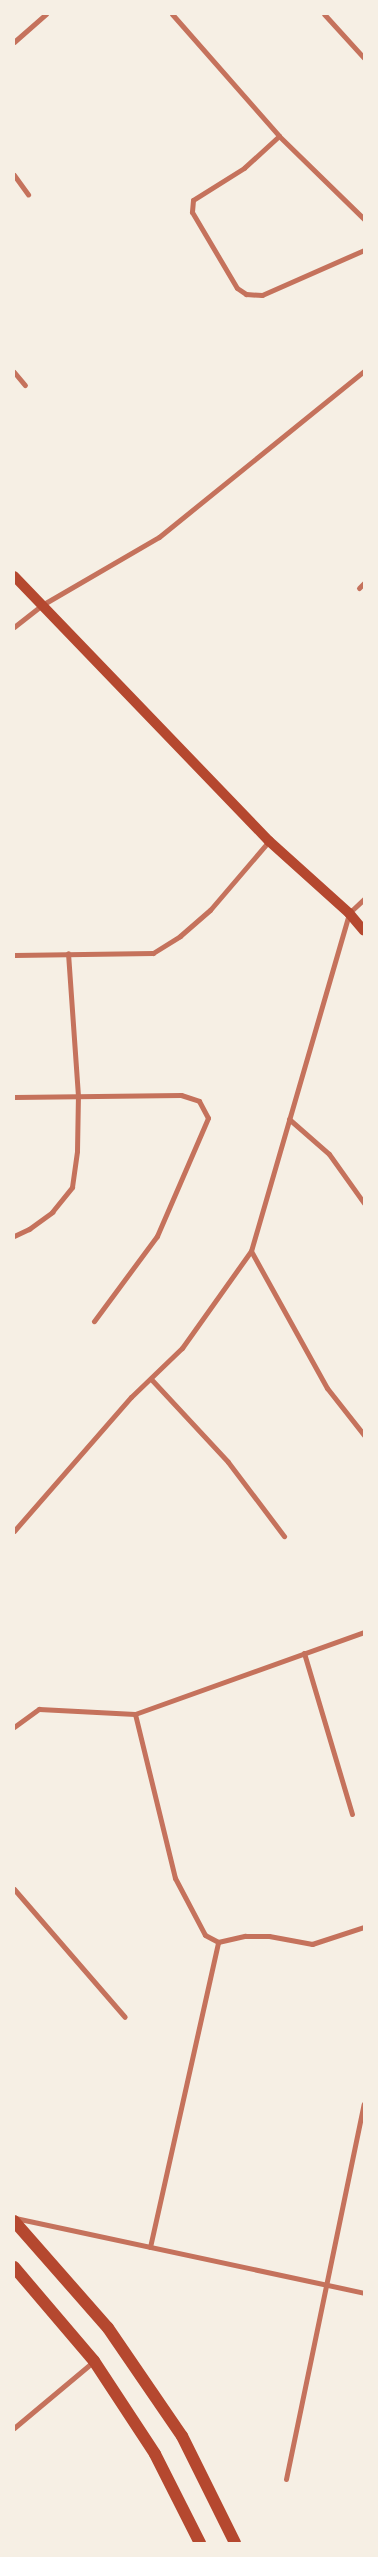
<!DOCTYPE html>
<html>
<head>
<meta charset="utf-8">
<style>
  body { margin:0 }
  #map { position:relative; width:378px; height:2557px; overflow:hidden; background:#f6efe4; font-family:Poppins,sans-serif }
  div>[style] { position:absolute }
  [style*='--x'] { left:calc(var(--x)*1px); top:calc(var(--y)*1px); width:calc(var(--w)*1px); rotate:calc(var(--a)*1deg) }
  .minor>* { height:5px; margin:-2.5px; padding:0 2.5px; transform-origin:2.5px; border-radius:2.5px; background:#c5725c }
  .secondary>* { height:10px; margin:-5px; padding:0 5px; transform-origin:5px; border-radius:5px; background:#b5482f }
  .primary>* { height:12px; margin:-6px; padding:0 6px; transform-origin:6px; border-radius:6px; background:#b5482f }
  span { translate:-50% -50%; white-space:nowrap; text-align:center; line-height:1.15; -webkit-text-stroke:5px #f6efe4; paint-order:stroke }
  .frame { position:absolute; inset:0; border:15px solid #f6efe4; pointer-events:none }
</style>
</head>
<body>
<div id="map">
  <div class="minor">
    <div style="--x:172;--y:14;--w:162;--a:48.7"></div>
    <div style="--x:279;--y:136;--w:119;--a:44.3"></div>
    <div style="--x:324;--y:14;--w:59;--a:47.7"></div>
    <div style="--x:14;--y:42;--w:43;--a:-41.2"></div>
    <div style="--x:279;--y:136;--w:47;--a:137.6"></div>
    <div style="--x:244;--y:168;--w:60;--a:147.9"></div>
    <div style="--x:193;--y:200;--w:12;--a:95"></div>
    <div style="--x:192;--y:212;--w:88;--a:59.4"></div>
    <div style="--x:237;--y:288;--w:11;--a:34"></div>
    <div style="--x:246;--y:294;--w:16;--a:4"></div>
    <div style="--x:262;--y:295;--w:111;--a:-23.8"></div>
    <div style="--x:14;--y:175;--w:24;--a:54"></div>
    <div style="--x:14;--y:372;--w:17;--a:50"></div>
    <div style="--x:359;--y:588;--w:7;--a:-45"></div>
    <div style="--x:14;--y:627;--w:36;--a:-38"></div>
    <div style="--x:42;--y:605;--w:135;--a:-30.2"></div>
    <div style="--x:159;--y:537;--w:264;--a:-39"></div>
    <div style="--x:14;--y:955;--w:139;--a:-0.8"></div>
    <div style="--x:153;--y:953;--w:32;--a:-32"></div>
    <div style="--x:180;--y:936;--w:40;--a:-41"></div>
    <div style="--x:210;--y:910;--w:91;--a:-49.5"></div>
    <div style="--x:14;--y:1097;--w:167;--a:-0.7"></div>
    <div style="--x:181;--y:1095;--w:19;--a:18"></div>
    <div style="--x:199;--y:1101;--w:19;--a:62"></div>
    <div style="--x:208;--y:1118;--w:129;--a:113.4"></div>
    <div style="--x:157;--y:1236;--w:106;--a:126.5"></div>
    <div style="--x:289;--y:1119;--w:53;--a:41.2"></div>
    <div style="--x:329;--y:1154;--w:60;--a:54.5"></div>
    <div style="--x:14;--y:1236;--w:17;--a:-25"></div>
    <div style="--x:29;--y:1229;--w:29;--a:-36"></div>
    <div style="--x:52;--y:1212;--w:32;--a:-51"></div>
    <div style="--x:72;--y:1187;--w:36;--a:-82"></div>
    <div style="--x:77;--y:1151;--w:55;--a:-89"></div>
    <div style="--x:78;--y:1096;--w:143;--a:-94"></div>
    <div style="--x:251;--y:1251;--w:157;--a:61"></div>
    <div style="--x:327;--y:1388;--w:60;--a:51.8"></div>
    <div style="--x:151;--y:1379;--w:113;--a:47.1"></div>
    <div style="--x:228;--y:1462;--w:93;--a:52.9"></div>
    <div style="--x:14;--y:1531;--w:178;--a:-48.9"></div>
    <div style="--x:131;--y:1397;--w:71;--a:-43.9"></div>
    <div style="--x:182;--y:1348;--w:119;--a:-54.6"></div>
    <div style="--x:251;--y:1251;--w:352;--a:-73.8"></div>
    <div style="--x:349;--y:913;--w:21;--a:-43"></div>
    <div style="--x:304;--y:1653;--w:168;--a:73.4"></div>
    <div style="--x:135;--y:1714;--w:169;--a:76.3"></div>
    <div style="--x:175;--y:1878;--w:64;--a:62.2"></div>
    <div style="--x:205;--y:1935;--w:15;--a:28"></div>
    <div style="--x:218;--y:1942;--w:28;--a:-13"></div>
    <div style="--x:245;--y:1936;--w:24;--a:0"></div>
    <div style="--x:269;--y:1936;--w:44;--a:10.5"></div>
    <div style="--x:312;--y:1944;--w:55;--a:-18.1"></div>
    <div style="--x:14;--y:1727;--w:31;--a:-36"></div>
    <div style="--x:39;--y:1709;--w:96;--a:3"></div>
    <div style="--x:135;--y:1714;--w:243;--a:-19.7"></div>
    <div style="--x:14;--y:1889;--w:169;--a:49.1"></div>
    <div style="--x:15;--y:2218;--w:357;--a:12.1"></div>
    <div style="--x:150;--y:2247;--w:312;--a:-77.4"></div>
    <div style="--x:14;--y:2428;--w:104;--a:-39.9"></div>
    <div style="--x:286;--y:2479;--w:383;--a:-78.3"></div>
  </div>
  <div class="secondary">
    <div style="--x:14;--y:576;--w:368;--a:46.1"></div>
    <div style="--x:269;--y:841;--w:108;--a:42"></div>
    <div style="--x:349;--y:913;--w:23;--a:50"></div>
  </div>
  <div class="primary">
    <div style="--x:14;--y:2221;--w:142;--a:48.7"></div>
    <div style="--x:108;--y:2328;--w:131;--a:55.6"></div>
    <div style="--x:182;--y:2436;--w:119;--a:63.6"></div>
    <div style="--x:14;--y:2267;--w:123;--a:49.6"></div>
    <div style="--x:94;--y:2361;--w:111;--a:56.7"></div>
    <div style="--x:155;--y:2454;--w:100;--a:63.2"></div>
  </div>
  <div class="frame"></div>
</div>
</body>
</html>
